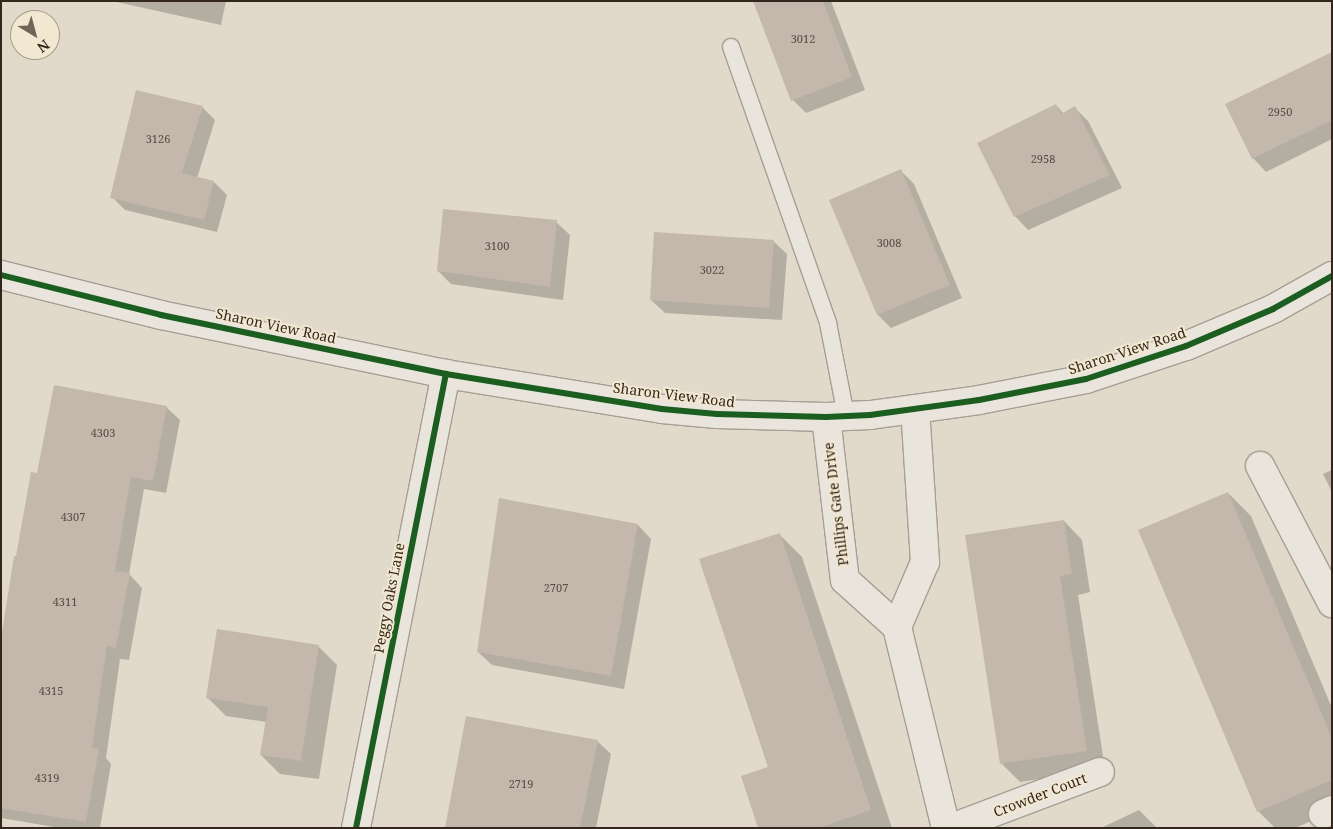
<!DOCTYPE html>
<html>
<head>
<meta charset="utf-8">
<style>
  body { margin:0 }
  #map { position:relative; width:1333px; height:829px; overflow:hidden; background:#e1d9ca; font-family:"Noto Serif",serif }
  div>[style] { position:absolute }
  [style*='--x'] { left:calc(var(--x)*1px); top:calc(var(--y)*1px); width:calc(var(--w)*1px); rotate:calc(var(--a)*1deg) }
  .shadow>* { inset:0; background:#0003 }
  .building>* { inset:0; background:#c4b7ac }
  .roads { filter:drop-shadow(1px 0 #a69e94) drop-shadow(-1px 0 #a69e94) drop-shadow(0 1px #a69e94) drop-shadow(0 -1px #a69e94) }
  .service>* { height:16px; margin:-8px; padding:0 8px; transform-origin:8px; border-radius:8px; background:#eae5dc }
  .minor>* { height:28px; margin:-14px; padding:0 14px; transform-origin:14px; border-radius:14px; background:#eae5dc }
  .tertiary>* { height:28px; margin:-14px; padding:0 14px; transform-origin:14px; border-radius:14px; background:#eae5dc }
  .cycleway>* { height:6px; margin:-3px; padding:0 3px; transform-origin:3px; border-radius:3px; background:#1b5e20 }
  span { translate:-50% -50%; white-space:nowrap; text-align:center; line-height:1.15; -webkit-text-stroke:4px #f2e7d0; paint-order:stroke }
  .number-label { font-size:11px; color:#574b41 }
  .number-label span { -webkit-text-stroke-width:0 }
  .street-label { font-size:14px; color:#33271d }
  .frame { position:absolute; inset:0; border:2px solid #33271d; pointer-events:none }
  .north { position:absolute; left:10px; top:10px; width:50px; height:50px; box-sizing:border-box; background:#f2e7d0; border:1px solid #a69a88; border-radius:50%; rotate:143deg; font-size:14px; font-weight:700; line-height:20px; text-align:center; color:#33271d }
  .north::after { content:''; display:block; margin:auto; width:18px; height:22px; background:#70655a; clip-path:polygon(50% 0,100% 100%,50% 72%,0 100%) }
</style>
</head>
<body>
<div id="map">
  <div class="shadow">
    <div style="clip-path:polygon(112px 1px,226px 1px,221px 25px)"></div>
    <div style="clip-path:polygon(754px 1px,831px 1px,865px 90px,806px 113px,793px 100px)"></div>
    <div style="clip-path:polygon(1332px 53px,1332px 139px,1266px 172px,1253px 158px)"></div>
    <div style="clip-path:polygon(1056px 105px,1064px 114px,1075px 108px,1088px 121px,1122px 188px,1028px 230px,1015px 216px)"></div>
    <div style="clip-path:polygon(202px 107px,215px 120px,197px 178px,214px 182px,227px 195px,217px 232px,125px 210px,112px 197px)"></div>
    <div style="clip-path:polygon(901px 171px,914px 184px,962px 298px,891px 328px,878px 315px,830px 201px)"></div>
    <div style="clip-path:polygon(556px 222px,570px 235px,563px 300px,451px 284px,438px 271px)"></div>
    <div style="clip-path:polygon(773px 241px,787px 254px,782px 320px,665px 313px,651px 300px)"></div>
    <div style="clip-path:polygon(166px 407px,180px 420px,166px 493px,144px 489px,129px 574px,142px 588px,129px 660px,120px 659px,106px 758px,111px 764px,100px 828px,60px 828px,1px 818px,1px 658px,17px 558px,38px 475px)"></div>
    <div style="clip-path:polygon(1332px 470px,1332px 492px,1323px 474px)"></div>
    <div style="clip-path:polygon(1228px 493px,1251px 516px,1332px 708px,1332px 812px,1295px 828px,1275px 828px,1258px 811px)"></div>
    <div style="clip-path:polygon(1064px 521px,1082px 540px,1090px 592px,1078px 595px,1105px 769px,1020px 782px,1001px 763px)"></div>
    <div style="clip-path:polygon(638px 525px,651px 539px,624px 689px,492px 665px,478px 652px)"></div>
    <div style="clip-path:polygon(779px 534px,802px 557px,892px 828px,760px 828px,770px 767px)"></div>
    <div style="clip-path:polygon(318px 646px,337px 665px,319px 779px,280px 774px,261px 755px,267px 722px,226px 716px,207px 697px)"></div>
    <div style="clip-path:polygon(597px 741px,611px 754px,596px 828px,446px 828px)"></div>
    <div style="clip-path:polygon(1139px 810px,1157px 828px,1101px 828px)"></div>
  </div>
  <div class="building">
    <div style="clip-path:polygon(753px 1px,823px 1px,852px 77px,791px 101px)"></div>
    <div style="clip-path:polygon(1332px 52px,1332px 120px,1252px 159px,1225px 104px)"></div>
    <div style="clip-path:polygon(136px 90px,203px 106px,182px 173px,214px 181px,204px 220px,110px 198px)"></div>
    <div style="clip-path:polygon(1056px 104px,1061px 114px,1075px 106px,1110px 175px,1014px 217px,977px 143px)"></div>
    <div style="clip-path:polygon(901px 169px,950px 285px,877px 315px,829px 200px)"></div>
    <div style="clip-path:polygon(443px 209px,557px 220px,550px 287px,437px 271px)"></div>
    <div style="clip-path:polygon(654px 232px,774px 240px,769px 308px,650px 300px)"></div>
    <div style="clip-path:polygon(54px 385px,167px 406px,153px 481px,131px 477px,115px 571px,130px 573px,116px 648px,107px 646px,92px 748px,99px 749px,86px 822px,1px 808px,1px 639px,14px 556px,16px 556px,31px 472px,37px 473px)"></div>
    <div style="clip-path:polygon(1228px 492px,1332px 738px,1332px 780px,1257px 812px,1138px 530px)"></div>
    <div style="clip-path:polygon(499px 498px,638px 524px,611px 676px,477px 652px)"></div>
    <div style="clip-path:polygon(1064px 520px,1072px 574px,1060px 576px,1087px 751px,1000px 764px,965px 535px)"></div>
    <div style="clip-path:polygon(780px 533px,871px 810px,818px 828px,758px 828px,741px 776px,768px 767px,699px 559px)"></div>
    <div style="clip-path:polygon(217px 629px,319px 645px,301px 761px,260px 755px,268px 707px,206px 698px)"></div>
    <div style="clip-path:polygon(466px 716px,598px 740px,580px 828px,445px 828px)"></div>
  </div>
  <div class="roads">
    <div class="service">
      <div style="--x:731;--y:47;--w:293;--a:70.6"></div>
      <div style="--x:828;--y:323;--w:95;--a:79"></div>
    </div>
    <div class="minor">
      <div style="--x:826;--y:417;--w:164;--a:83.4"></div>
      <div style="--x:845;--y:580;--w:70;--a:42.1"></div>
      <div style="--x:897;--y:627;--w:71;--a:-66.7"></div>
      <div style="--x:925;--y:562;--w:153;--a:-93.7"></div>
      <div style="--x:1260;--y:466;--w:155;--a:62.3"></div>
      <div style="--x:897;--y:627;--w:207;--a:76.3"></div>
      <div style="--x:1323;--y:814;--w:10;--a:-24"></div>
      <div style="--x:356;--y:828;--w:463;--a:-78.8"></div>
      <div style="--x:952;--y:828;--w:158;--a:-20.7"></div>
    </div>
    <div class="tertiary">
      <div style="--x:1;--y:275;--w:165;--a:14"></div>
      <div style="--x:161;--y:315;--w:291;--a:11.7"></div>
      <div style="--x:446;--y:374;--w:219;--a:9.2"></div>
      <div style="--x:662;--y:409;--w:55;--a:5.2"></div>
      <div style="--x:717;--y:414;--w:109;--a:1.6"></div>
      <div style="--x:826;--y:417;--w:44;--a:-2.6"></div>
      <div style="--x:870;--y:415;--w:110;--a:-7.8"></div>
      <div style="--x:979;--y:400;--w:109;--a:-11.1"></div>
      <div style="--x:1086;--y:379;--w:105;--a:-18.3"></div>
      <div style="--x:1186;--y:346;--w:95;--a:-23"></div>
      <div style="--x:1273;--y:309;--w:68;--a:-29.2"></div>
    </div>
  </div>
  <div class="cycleway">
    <div style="--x:1;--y:275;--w:165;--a:14"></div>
    <div style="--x:161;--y:315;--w:291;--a:11.7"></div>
    <div style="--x:446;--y:374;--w:219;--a:9.2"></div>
    <div style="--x:662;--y:409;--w:55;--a:5.2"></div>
    <div style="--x:717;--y:414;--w:109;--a:1.6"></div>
    <div style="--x:826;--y:417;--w:44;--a:-2.6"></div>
    <div style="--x:870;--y:415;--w:110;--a:-7.8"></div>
    <div style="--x:979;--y:400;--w:109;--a:-11.1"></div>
    <div style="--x:1086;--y:379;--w:105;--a:-18.3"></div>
    <div style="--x:1186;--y:346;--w:95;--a:-23"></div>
    <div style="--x:1273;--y:309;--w:68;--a:-29.2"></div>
    <div style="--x:356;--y:828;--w:463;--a:-78.8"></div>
  </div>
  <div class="number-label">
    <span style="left:803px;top:39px">3012</span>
    <span style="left:1280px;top:112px">2950</span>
    <span style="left:158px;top:139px">3126</span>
    <span style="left:1043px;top:159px">2958</span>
    <span style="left:889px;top:243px">3008</span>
    <span style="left:497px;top:246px">3100</span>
    <span style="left:712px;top:270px">3022</span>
    <span style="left:103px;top:433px">4303</span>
    <span style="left:73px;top:517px">4307</span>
    <span style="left:556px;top:588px">2707</span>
    <span style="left:65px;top:602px">4311</span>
    <span style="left:51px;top:691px">4315</span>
    <span style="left:47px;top:778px">4319</span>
    <span style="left:521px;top:784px">2719</span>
  </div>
  <div class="street-label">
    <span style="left:276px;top:326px;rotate:12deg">Sharon View Road</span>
    <span style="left:1127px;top:351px;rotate:-18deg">Sharon View Road</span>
    <span style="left:674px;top:395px;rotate:7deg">Sharon View Road</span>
    <span style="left:836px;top:504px;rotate:-97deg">Phillips Gate Drive</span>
    <span style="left:389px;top:598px;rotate:-79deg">Peggy Oaks Lane</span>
    <span style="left:1040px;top:795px;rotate:-21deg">Crowder Court</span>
  </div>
  <div class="frame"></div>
  <div class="north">N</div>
</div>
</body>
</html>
